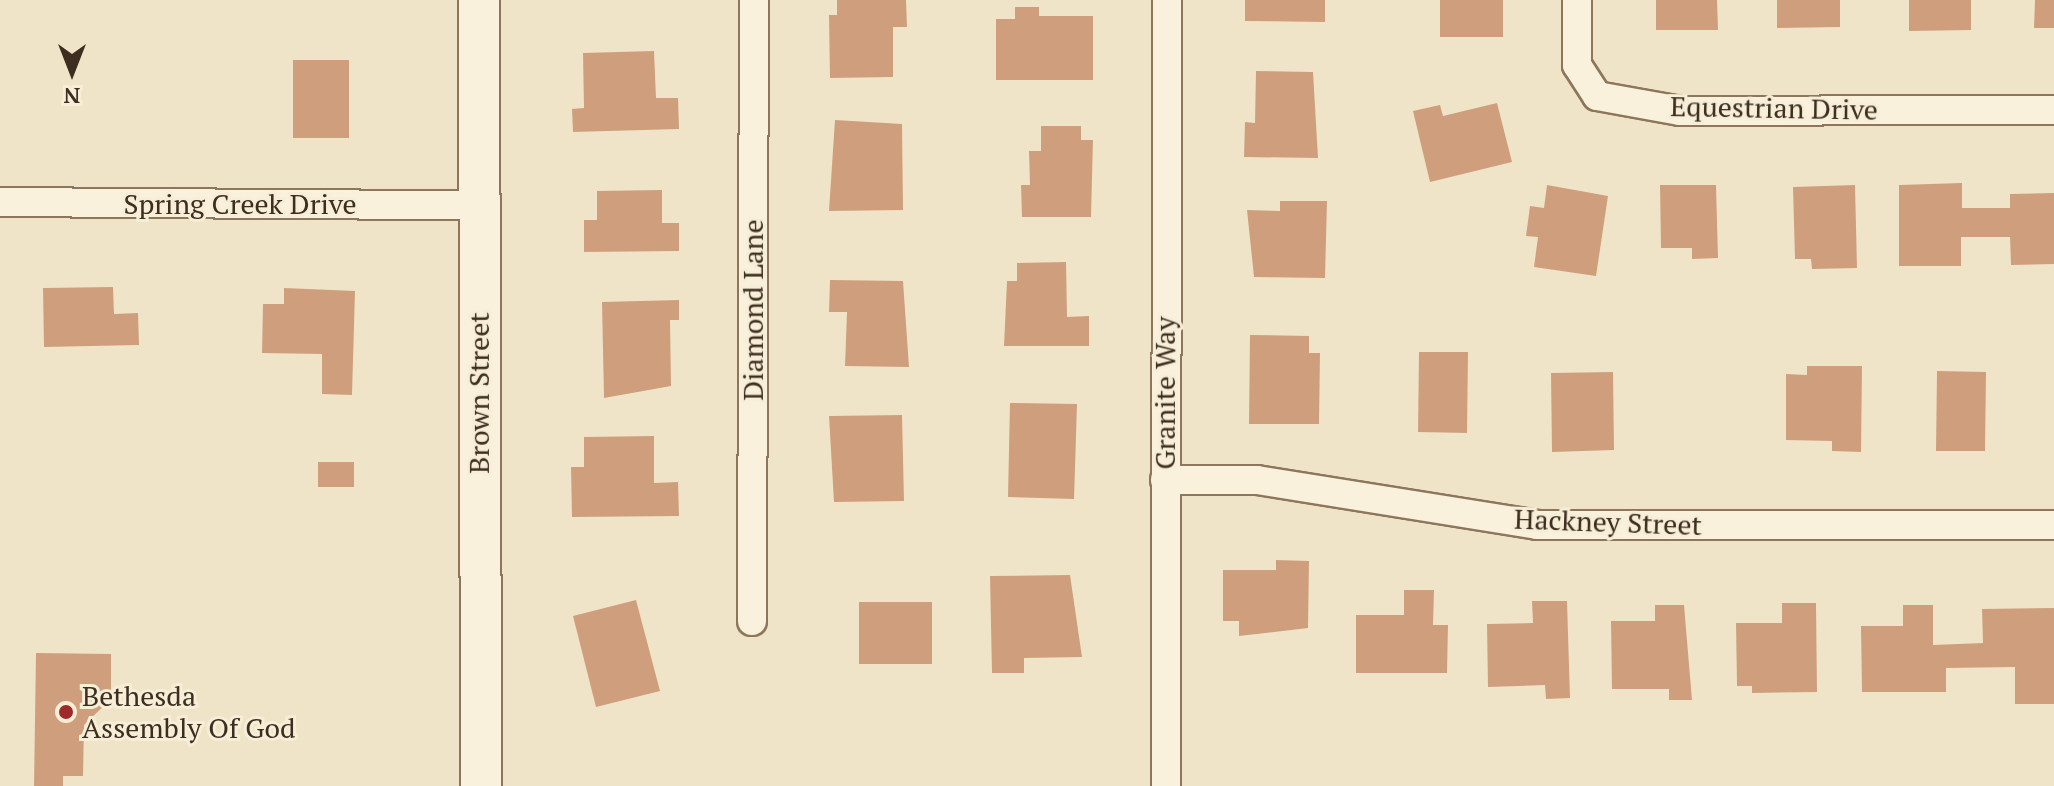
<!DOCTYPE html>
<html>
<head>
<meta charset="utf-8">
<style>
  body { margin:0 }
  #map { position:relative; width:2054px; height:786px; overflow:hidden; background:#f0e4c8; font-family:"PT Serif",serif }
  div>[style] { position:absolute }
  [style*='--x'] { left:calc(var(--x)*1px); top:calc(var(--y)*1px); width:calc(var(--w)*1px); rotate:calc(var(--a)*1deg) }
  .building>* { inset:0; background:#cf9f7d }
  .roads { filter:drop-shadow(2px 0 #8d765c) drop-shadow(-2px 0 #8d765c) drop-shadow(0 2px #8d765c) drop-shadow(0 -2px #8d765c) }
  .minor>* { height:28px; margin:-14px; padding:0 14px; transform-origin:14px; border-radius:14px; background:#faf1dc }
  .secondary>* { height:40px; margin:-20px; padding:0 20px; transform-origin:20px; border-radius:20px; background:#faf1dc }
  .dots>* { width:22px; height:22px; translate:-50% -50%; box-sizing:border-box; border:4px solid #f7eed8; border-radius:50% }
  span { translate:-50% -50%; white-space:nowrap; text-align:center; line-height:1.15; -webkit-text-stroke:6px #f7eed8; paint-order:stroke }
  .street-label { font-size:28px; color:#3d2e20 }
  .poi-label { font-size:28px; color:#3d2e20 }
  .left { translate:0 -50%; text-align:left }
  .north { position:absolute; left:32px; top:32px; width:80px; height:80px; -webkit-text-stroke:6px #f7eed8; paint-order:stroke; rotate:180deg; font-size:22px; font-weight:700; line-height:32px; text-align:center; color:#3d2e20 }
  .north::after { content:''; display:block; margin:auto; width:28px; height:36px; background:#3d2e20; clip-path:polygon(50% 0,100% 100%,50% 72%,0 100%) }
</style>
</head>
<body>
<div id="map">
  <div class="building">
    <div style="clip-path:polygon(837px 0,906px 0,907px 27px,893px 27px,893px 77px,830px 78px,829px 15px,837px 15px)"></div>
    <div style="clip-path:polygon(1245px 0,1325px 0,1325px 22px,1245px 21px)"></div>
    <div style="clip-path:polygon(1440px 0,1503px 0,1503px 37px,1440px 37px)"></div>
    <div style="clip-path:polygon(1656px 0,1717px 0,1718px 30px,1656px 30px)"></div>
    <div style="clip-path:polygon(1777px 0,1840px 0,1840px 27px,1777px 28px)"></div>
    <div style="clip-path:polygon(1909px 0,1971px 0,1971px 30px,1909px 31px)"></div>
    <div style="clip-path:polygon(2035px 0,2054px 0,2054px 28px,2034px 28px)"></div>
    <div style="clip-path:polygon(1015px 7px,1039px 7px,1039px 16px,1093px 16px,1093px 80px,996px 80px,996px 19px,1015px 19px)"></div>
    <div style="clip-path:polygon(654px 51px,656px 98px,678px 98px,679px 129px,573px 132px,572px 109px,584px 108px,583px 53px)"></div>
    <div style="clip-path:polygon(293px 60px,349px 60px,349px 138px,293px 138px)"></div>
    <div style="clip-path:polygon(1256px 71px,1313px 72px,1318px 158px,1244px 157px,1245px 122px,1255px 123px)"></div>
    <div style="clip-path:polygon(1497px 103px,1512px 162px,1430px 182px,1413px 111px,1440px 105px,1443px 116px)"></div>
    <div style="clip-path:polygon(835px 120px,902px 124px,903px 210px,829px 211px)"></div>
    <div style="clip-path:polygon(1041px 126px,1081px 126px,1081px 140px,1093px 140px,1091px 217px,1022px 217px,1021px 185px,1030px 185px,1029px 151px,1041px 151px)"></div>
    <div style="clip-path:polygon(1962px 183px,1962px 208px,2010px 208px,2010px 194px,2054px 193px,2054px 264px,2011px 265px,2010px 237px,1961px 237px,1961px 266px,1899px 266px,1899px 185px)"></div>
    <div style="clip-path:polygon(1547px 185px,1608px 196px,1596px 276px,1534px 267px,1538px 237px,1526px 236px,1530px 206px,1544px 208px)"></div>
    <div style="clip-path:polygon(1660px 185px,1716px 185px,1718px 258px,1692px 259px,1692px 248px,1661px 248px)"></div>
    <div style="clip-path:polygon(1855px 185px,1857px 268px,1812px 269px,1811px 259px,1795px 259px,1793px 187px)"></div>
    <div style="clip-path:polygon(662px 190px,662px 223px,679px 223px,679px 251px,584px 252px,584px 220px,597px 220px,597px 191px)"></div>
    <div style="clip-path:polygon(1280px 201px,1327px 201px,1325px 278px,1254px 277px,1247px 210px,1280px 211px)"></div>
    <div style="clip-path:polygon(1066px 262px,1067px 317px,1089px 316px,1089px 346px,1004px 346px,1007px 281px,1017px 281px,1017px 263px)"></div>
    <div style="clip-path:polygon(830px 280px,903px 281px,909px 367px,845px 366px,847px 312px,829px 312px)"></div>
    <div style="clip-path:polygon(113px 287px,114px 314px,138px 313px,139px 345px,44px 347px,43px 288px)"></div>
    <div style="clip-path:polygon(284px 288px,355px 291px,352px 395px,322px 394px,322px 354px,262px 353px,263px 304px,284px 304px)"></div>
    <div style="clip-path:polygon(679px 300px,679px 320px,670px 320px,671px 386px,604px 398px,602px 302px)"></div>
    <div style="clip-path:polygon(1250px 335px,1309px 336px,1309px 353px,1320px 353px,1319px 424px,1249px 424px)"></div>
    <div style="clip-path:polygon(1419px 352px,1468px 352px,1467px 433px,1418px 432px)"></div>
    <div style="clip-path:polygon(1807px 366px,1862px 366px,1861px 452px,1832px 451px,1832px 441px,1786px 440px,1786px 374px,1807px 375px)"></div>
    <div style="clip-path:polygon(1937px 371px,1986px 372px,1985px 451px,1936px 451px)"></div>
    <div style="clip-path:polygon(1613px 372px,1614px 450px,1552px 452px,1551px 373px)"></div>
    <div style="clip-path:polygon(1010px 403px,1077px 404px,1074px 499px,1008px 497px)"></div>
    <div style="clip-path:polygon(902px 415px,904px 501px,834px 502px,829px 416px)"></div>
    <div style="clip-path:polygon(654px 436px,654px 483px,678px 482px,679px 516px,572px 517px,571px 467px,584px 467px,584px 437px)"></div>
    <div style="clip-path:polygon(318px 462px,354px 462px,354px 487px,318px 487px)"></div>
    <div style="clip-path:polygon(1276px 560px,1309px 561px,1308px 628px,1239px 636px,1239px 621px,1223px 621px,1223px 570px,1276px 570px)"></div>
    <div style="clip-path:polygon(1070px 575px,1082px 657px,1024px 658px,1024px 673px,992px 673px,990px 576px)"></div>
    <div style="clip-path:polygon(1404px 590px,1434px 590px,1433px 625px,1448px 625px,1447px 673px,1356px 673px,1356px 615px,1404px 615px)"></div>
    <div style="clip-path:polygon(636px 600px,660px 691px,596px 707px,573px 616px)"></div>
    <div style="clip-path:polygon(1532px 601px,1567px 601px,1570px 698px,1546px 699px,1545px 685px,1488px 687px,1487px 624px,1533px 623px)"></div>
    <div style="clip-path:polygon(859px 602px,932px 602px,932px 664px,859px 664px)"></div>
    <div style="clip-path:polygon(1782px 603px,1816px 603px,1817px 692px,1752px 693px,1752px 686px,1737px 686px,1736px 623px,1782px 623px)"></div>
    <div style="clip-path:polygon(1655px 605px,1684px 605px,1692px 700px,1669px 700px,1669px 689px,1612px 689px,1611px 621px,1655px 621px)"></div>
    <div style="clip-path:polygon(1903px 605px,1933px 605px,1933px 645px,1983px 643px,1982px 609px,2054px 608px,2054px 704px,2015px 704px,2015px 667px,1946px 668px,1946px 692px,1862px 692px,1861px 626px,1903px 626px)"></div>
    <div style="clip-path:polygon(36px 653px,111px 654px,111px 699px,84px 725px,83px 776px,63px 776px,63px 786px,34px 786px)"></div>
  </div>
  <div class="roads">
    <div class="minor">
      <div style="--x:1577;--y:0;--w:65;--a:90"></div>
      <div style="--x:1577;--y:65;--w:37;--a:57"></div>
      <div style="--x:1597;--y:96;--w:84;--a:10.2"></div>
      <div style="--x:1680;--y:111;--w:374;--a:-0.2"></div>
      <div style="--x:0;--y:202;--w:479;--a:0.4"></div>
      <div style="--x:1165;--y:480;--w:92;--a:0"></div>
      <div style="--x:1257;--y:480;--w:284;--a:9.1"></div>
      <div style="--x:1537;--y:525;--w:517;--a:0"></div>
      <div style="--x:752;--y:621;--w:621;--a:-89.82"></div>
      <div style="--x:1166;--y:786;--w:786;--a:-89.93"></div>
    </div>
    <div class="secondary">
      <div style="--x:479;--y:0;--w:786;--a:89.85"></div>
    </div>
  </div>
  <div class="dots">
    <div style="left:66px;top:712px;background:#9e2a2b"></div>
  </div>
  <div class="street-label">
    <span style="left:1774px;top:108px;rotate:1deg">Equestrian Drive</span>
    <span style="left:240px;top:204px">Spring Creek Drive</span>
    <span style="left:753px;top:310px;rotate:-90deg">Diamond Lane</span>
    <span style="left:479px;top:393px;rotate:-90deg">Brown Street</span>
    <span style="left:1165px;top:393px;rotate:-90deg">Granite Way</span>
    <span style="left:1608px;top:522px;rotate:2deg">Hackney Street</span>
  </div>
  <div class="poi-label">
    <span class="left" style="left:82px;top:712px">Bethesda<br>Assembly Of God</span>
  </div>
  <div class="north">N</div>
</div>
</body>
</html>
